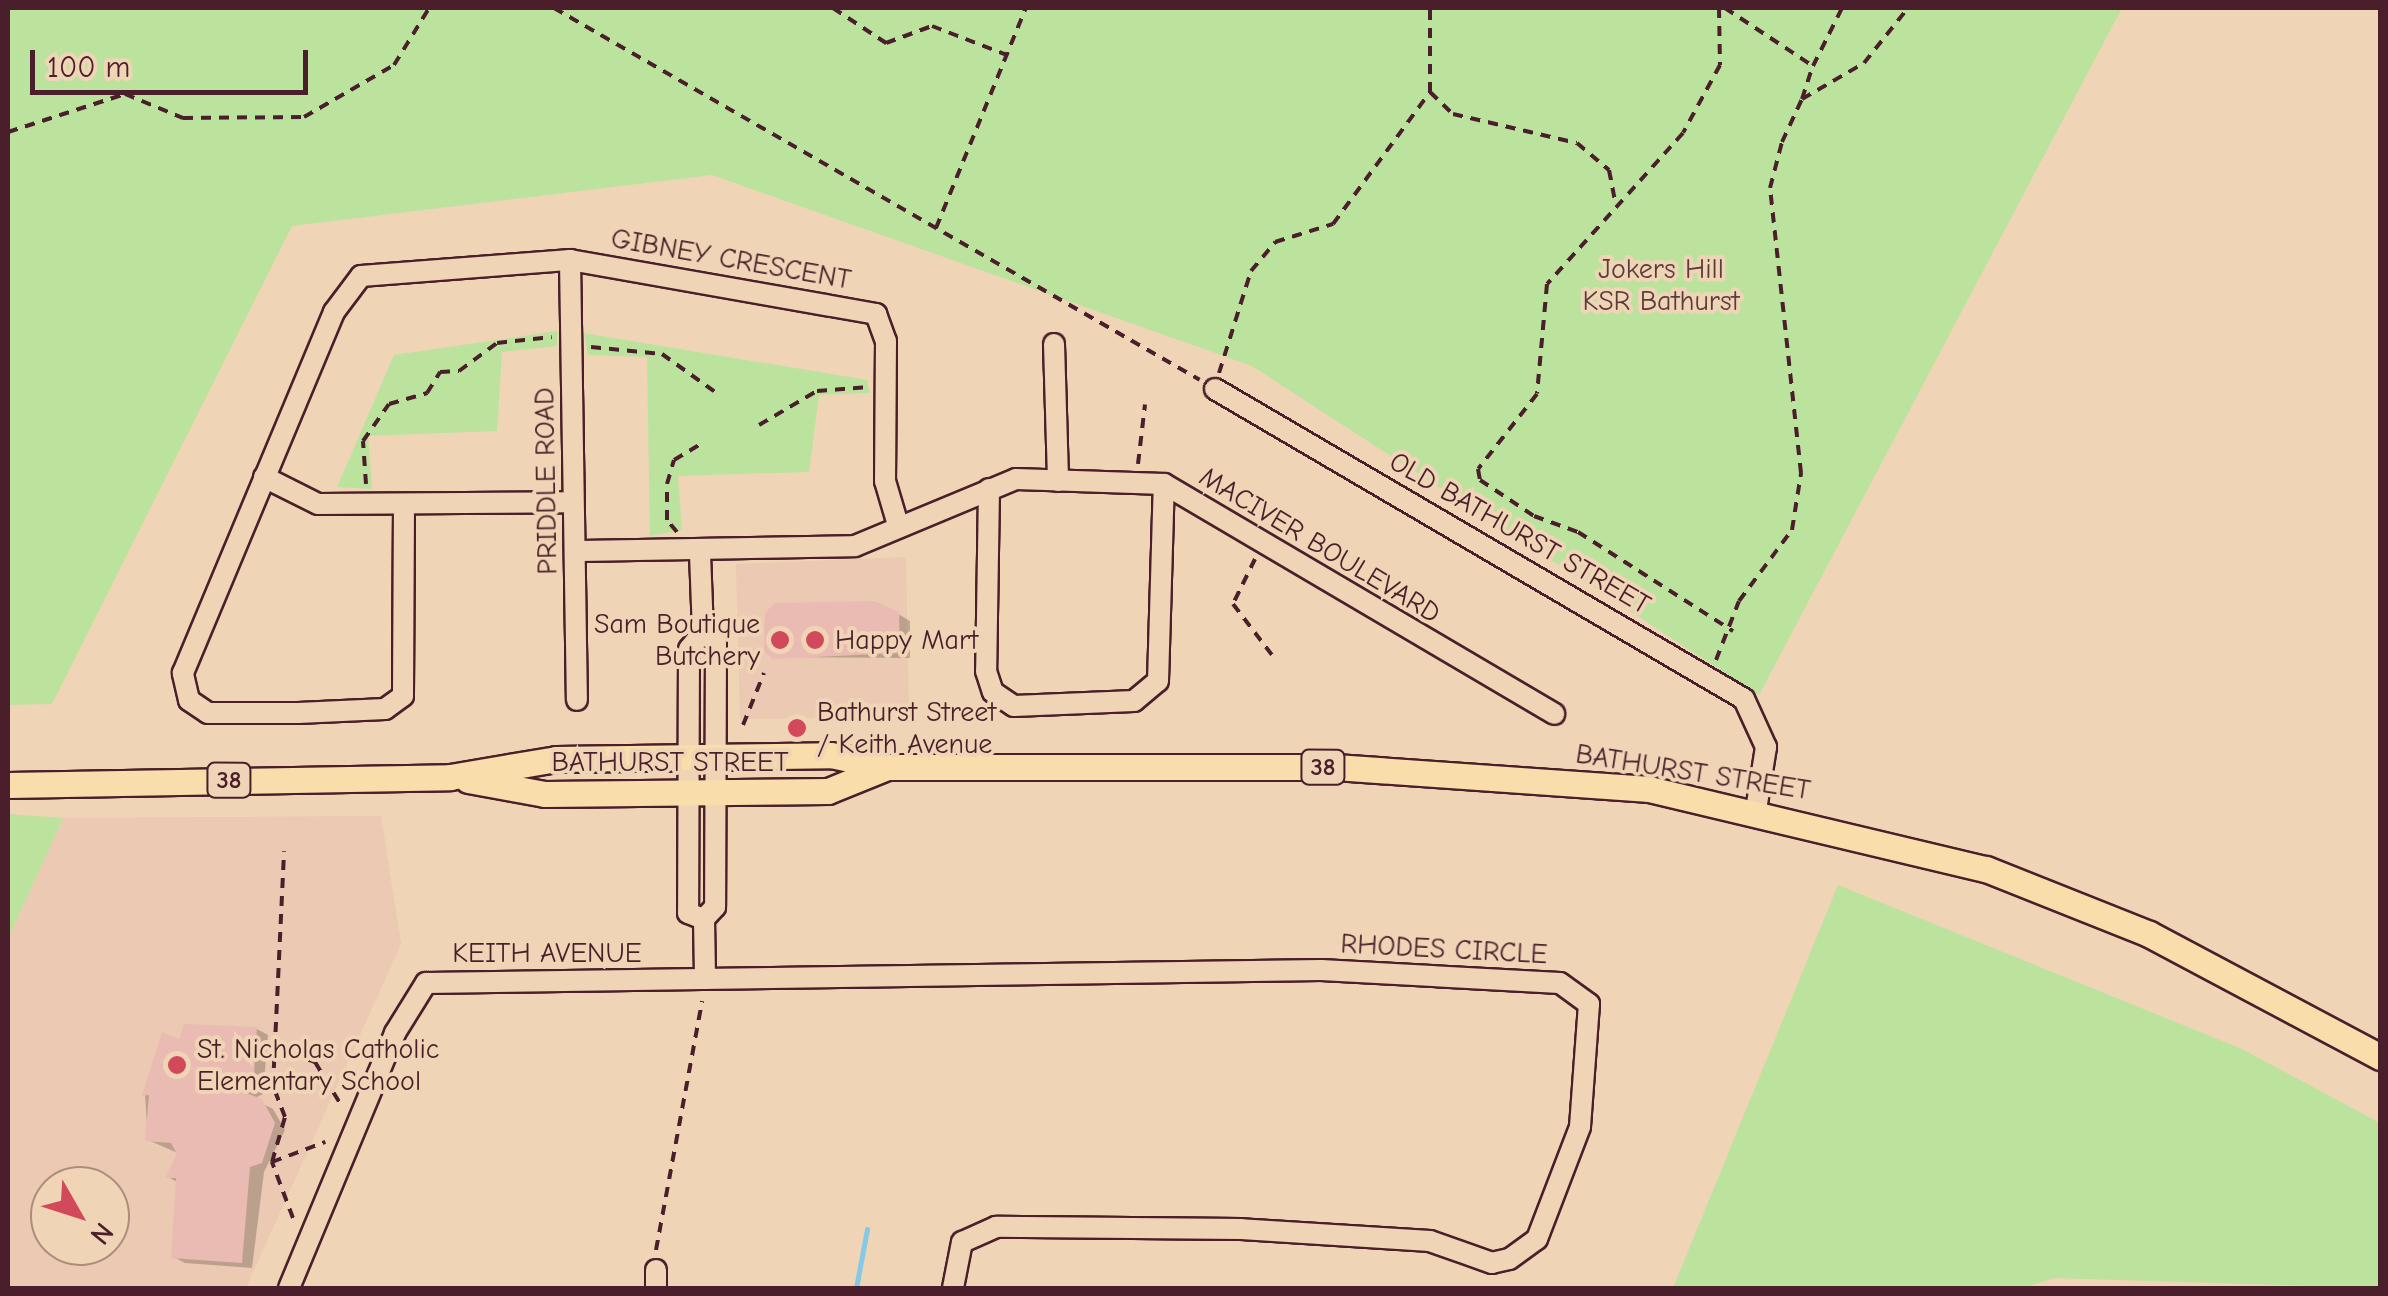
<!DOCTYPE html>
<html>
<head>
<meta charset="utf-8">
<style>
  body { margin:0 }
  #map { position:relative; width:2388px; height:1296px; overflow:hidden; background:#efd4b6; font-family:"Comic Neue",sans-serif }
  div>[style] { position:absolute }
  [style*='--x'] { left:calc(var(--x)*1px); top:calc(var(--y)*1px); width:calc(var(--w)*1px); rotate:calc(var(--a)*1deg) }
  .built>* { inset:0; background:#ebc9b2 }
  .green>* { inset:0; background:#bce39e }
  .shadow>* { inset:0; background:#0003 }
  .stream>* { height:5px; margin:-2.5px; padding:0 2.5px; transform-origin:2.5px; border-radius:2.5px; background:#84c9e5 }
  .building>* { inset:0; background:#eabbb2 }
  .path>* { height:4px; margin-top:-2px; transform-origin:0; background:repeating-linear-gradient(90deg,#4a1f2b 0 10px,transparent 0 18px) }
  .roads { filter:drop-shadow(2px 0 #4a1f2b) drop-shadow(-2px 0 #4a1f2b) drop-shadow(0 2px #4a1f2b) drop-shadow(0 -2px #4a1f2b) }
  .minor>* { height:20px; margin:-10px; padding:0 10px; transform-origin:10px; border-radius:10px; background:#efd4b6 }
  .major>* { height:25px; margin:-12.5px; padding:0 12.5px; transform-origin:12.5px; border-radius:12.5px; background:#f9deab }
  .dots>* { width:28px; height:28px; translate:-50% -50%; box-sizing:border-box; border:5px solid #efd4b6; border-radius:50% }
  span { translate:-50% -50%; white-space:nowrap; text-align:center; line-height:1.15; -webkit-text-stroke:8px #efd4b6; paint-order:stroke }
  .shield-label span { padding:2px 8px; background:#efd4b6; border:2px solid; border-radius:8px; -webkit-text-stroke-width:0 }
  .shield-label { font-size:25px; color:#4a1f2b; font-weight:700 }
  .street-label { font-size:28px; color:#4a1f2b }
  .park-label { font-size:28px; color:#5b3c3c }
  .poi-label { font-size:28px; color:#4a1f2b }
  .right { translate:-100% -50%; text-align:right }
  .left { translate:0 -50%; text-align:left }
  .frame { position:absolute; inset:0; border:10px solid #4a1f2b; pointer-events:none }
  .north { position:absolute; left:30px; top:1166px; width:100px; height:100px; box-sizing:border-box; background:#efd4b6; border:2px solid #ad8c7e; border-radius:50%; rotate:129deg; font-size:28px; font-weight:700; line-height:40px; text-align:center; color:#4a1f2b }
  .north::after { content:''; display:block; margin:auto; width:35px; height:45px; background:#d1495b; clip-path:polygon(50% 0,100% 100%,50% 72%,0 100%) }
  .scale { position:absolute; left:30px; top:50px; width:278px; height:45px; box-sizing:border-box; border:5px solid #4a1f2b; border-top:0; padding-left:12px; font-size:30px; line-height:35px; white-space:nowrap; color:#4a1f2b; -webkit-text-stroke:8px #efd4b6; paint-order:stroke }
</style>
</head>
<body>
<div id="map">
  <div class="built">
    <div style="clip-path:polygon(906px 557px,909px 717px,740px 719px,736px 564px)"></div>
    <div style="clip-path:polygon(evenodd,381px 816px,401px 944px,246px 1288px,8px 1288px,8px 939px,63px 818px,381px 816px,50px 1186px,110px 1186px,110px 1246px,50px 1246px,50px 1186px)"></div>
  </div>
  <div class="green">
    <div style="clip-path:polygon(8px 8px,2122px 8px,1759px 695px,1252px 366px,712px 175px,292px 226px,52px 704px,8px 705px)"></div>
    <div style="clip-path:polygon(557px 331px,557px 346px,502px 352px,497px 431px,368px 436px,372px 489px,337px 487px,394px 355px)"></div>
    <div style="clip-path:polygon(584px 333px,867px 380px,870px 393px,819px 395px,809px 472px,678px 476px,682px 530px,650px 536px,647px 357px,588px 355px)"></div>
    <div style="clip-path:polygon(8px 814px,63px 818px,8px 939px)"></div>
    <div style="clip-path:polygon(1838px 885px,2242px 1049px,2380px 1123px,2380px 1288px,2055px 1278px,2022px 1288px,1673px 1288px)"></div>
  </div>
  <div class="shadow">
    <div style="clip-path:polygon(898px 614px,910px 621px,910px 658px,778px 657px)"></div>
    <div style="clip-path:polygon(257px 1029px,268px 1035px,263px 1094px,253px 1099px,273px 1109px,285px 1130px,264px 1172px,252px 1268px,185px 1263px,174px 1257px,179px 1183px,168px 1177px,180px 1154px,148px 1140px,145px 1095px,180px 1043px)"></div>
  </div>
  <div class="stream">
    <div style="--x:856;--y:1288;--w:60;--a:-79.4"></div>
  </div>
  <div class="building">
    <div style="clip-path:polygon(874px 601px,899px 612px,900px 653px,773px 659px,764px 652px,765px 613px,775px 603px)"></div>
    <div style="clip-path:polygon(184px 1024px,257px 1027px,253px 1089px,243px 1092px,262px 1099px,275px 1123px,262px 1163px,250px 1167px,242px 1263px,171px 1258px,176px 1178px,165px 1178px,177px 1154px,171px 1143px,145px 1141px,149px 1095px,142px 1096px,162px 1032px,179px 1039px)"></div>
  </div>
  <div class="path">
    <div style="--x:554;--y:8;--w:745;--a:29.94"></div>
    <div style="--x:833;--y:8;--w:64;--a:33.4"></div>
    <div style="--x:886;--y:43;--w:49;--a:-20.3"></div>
    <div style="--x:932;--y:26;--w:80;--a:21.1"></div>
    <div style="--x:1719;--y:8;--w:57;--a:89"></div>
    <div style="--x:1720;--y:65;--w:77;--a:118.6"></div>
    <div style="--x:1683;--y:133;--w:203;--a:132"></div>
    <div style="--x:1547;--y:284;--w:110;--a:95.2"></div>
    <div style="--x:1537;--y:394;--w:95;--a:128.2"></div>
    <div style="--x:1478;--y:469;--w:11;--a:80"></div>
    <div style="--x:1480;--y:480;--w:65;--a:33.7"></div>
    <div style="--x:1534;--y:516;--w:47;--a:20"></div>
    <div style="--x:1578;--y:532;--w:184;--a:32.6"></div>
    <div style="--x:1725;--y:8;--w:105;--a:33.4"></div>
    <div style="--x:1813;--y:66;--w:65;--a:-63.4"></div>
    <div style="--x:1430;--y:92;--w:32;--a:44"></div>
    <div style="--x:1453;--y:114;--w:127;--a:13.2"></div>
    <div style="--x:1577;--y:143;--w:42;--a:40.2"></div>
    <div style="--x:1609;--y:170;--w:31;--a:79"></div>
    <div style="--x:1802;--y:99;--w:35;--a:-72"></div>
    <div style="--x:8;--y:132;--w:123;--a:-18"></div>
    <div style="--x:125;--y:94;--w:63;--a:22.5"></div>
    <div style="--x:183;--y:118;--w:121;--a:-0.5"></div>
    <div style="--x:304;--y:117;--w:104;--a:-30"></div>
    <div style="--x:394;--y:65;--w:67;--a:-58.4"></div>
    <div style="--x:936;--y:228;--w:238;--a:-67.8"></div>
    <div style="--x:591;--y:347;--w:71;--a:5.6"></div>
    <div style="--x:662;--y:354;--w:69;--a:35.5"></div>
    <div style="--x:1219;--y:373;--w:107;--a:-72.6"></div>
    <div style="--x:1251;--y:271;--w:38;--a:-50"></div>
    <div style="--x:1275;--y:242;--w:61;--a:-17.2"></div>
    <div style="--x:1333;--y:224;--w:164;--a:-53.7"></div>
    <div style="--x:1430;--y:92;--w:84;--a:-90"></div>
    <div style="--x:759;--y:425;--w:67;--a:-30.4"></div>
    <div style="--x:817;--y:391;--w:52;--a:-4.4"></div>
    <div style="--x:1138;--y:464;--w:60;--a:-83.3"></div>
    <div style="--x:366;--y:484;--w:43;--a:-94"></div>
    <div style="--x:363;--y:441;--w:45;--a:-54.9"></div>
    <div style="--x:389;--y:404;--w:40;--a:-16"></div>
    <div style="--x:427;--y:393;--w:25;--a:-58"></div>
    <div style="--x:440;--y:372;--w:19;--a:-3"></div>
    <div style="--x:459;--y:371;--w:47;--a:-36.4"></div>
    <div style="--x:497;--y:343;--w:55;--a:-6.2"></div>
    <div style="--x:677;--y:532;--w:16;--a:-130"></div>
    <div style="--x:667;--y:520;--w:36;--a:-90"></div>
    <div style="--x:667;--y:484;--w:25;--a:-74"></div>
    <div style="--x:674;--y:460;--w:35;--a:-31"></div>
    <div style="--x:1255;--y:559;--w:50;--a:116.1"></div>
    <div style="--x:1233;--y:604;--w:64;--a:52.6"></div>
    <div style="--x:1716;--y:660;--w:63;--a:-68.7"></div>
    <div style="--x:1739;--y:601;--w:89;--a:-53.3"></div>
    <div style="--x:1792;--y:530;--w:58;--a:-81"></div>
    <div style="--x:1801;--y:473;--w:287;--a:-96.2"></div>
    <div style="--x:1770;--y:188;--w:48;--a:-75.4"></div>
    <div style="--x:1782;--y:142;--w:47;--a:-65.1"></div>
    <div style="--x:1802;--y:99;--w:72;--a:-30.1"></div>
    <div style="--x:1864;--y:63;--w:70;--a:-51.3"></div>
    <div style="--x:743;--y:725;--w:56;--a:-68"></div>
    <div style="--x:275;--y:1048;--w:42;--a:19.3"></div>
    <div style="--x:315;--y:1062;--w:50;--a:58.8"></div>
    <div style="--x:272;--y:1162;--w:47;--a:-73.9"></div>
    <div style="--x:285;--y:1117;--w:33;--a:-111"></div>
    <div style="--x:273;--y:1086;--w:235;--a:-87.3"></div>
    <div style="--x:293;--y:1218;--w:60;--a:-110.6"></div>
    <div style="--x:272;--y:1162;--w:57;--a:-20.7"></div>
    <div style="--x:656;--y:1250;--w:253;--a:-79.5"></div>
  </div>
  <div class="roads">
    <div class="minor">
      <div style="--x:570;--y:260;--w:440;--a:89.1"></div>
      <div style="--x:1054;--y:344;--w:137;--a:88.3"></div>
      <div style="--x:1215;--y:389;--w:613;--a:30.37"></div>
      <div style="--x:1744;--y:699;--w:53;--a:65.4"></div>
      <div style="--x:1766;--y:747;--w:64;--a:99"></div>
      <div style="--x:264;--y:477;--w:60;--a:26.6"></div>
      <div style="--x:318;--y:504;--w:255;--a:-0.4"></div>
      <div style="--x:989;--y:489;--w:182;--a:90.9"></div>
      <div style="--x:986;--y:671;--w:22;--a:72"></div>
      <div style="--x:993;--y:692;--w:25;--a:34"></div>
      <div style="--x:1014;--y:706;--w:120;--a:-2.4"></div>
      <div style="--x:1134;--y:701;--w:31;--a:-40"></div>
      <div style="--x:1158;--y:681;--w:197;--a:-88.3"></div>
      <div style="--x:404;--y:504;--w:192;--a:90.3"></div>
      <div style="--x:403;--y:696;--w:22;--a:144"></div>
      <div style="--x:385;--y:709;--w:87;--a:177.4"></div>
      <div style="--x:298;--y:713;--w:90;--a:180"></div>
      <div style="--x:208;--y:713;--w:23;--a:-146"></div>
      <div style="--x:189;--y:700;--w:28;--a:-103"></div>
      <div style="--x:183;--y:673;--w:391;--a:-67.3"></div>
      <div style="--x:334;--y:312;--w:45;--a:-53.1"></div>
      <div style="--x:361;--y:276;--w:210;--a:-4.4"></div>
      <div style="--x:570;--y:260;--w:311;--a:10"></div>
      <div style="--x:876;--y:314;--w:29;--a:70"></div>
      <div style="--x:886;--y:341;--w:140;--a:90.4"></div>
      <div style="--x:885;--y:481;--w:46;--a:73.5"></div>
      <div style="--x:576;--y:551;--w:279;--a:-1"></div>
      <div style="--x:855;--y:546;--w:174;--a:-22.6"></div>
      <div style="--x:1016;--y:479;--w:148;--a:1.9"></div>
      <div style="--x:1164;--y:484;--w:453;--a:30.5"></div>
      <div style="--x:700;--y:554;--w:78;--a:87.8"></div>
      <div style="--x:703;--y:632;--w:22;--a:129"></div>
      <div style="--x:689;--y:649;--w:264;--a:90.2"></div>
      <div style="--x:688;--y:913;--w:17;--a:21"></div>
      <div style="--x:703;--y:632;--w:17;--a:40"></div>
      <div style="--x:716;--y:643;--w:264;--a:90.2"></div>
      <div style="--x:715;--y:907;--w:16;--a:133"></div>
      <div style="--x:704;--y:919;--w:60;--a:89"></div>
      <div style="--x:289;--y:1288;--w:276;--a:-67.4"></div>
      <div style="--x:395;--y:1033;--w:59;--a:-58.2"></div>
      <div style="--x:426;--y:983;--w:895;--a:-0.83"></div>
      <div style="--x:1321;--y:970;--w:239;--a:3.1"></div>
      <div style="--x:1560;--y:983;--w:36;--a:36"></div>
      <div style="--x:1589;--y:1004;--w:123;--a:94.2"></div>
      <div style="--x:1580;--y:1127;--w:120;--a:111"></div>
      <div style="--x:1537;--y:1239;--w:34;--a:144"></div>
      <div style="--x:1509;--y:1259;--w:17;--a:167"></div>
      <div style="--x:1492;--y:1263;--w:66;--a:-160.5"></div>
      <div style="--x:1430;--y:1241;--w:189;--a:-176.4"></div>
      <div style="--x:1241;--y:1229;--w:245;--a:-179.5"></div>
      <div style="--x:996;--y:1227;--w:37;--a:156"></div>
      <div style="--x:962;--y:1242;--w:47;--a:101.1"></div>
      <div style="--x:656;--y:1288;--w:18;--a:-90"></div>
    </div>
    <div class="major">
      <div style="--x:468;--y:780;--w:78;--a:10.3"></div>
      <div style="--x:545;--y:794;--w:283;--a:-0.6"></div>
      <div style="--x:828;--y:791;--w:64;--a:-22.1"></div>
      <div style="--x:8;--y:785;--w:442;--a:-1"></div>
      <div style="--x:450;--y:777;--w:108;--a:-9.6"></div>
      <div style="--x:556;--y:759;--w:275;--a:-0.8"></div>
      <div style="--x:831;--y:755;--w:57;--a:12.1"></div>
      <div style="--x:887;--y:767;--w:448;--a:0"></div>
      <div style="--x:1335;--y:767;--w:315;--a:4"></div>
      <div style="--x:1649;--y:789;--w:346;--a:13.4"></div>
      <div style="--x:1986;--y:869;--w:175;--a:21.7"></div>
      <div style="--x:2149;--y:934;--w:262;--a:28"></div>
    </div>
  </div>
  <div class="dots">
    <div style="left:780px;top:640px;background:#d1495b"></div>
    <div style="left:815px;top:640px;background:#d1495b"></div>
    <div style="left:797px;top:728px;background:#d1495b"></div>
    <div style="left:177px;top:1065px;background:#d1495b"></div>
  </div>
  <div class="shield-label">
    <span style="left:1323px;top:767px">38</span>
    <span style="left:229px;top:780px">38</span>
  </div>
  <div class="street-label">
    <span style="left:731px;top:259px;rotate:10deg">GIBNEY CRESCENT</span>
    <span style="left:546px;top:481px;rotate:-91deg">PRIDDLE ROAD</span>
    <span style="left:1520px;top:533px;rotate:30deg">OLD BATHURST STREET</span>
    <span style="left:1320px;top:545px;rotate:31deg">MACIVER BOULEVARD</span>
    <span style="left:670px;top:762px">BATHURST STREET</span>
    <span style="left:1693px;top:772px;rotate:9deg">BATHURST STREET</span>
    <span style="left:1444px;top:949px;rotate:3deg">RHODES CIRCLE</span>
    <span style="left:547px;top:953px">KEITH AVENUE</span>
  </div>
  <div class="park-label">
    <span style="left:1661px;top:285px">Jokers Hill<br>KSR Bathurst</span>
  </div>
  <div class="poi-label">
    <span class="right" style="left:760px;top:640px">Sam Boutique<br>Butchery</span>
    <span class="left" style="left:835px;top:640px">Happy Mart</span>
    <span class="left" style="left:817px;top:728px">Bathurst Street<br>/ Keith Avenue</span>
    <span class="left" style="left:197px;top:1065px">St. Nicholas Catholic<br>Elementary School</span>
  </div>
  <div class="frame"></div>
  <div class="north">N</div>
  <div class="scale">100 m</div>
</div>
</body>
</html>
